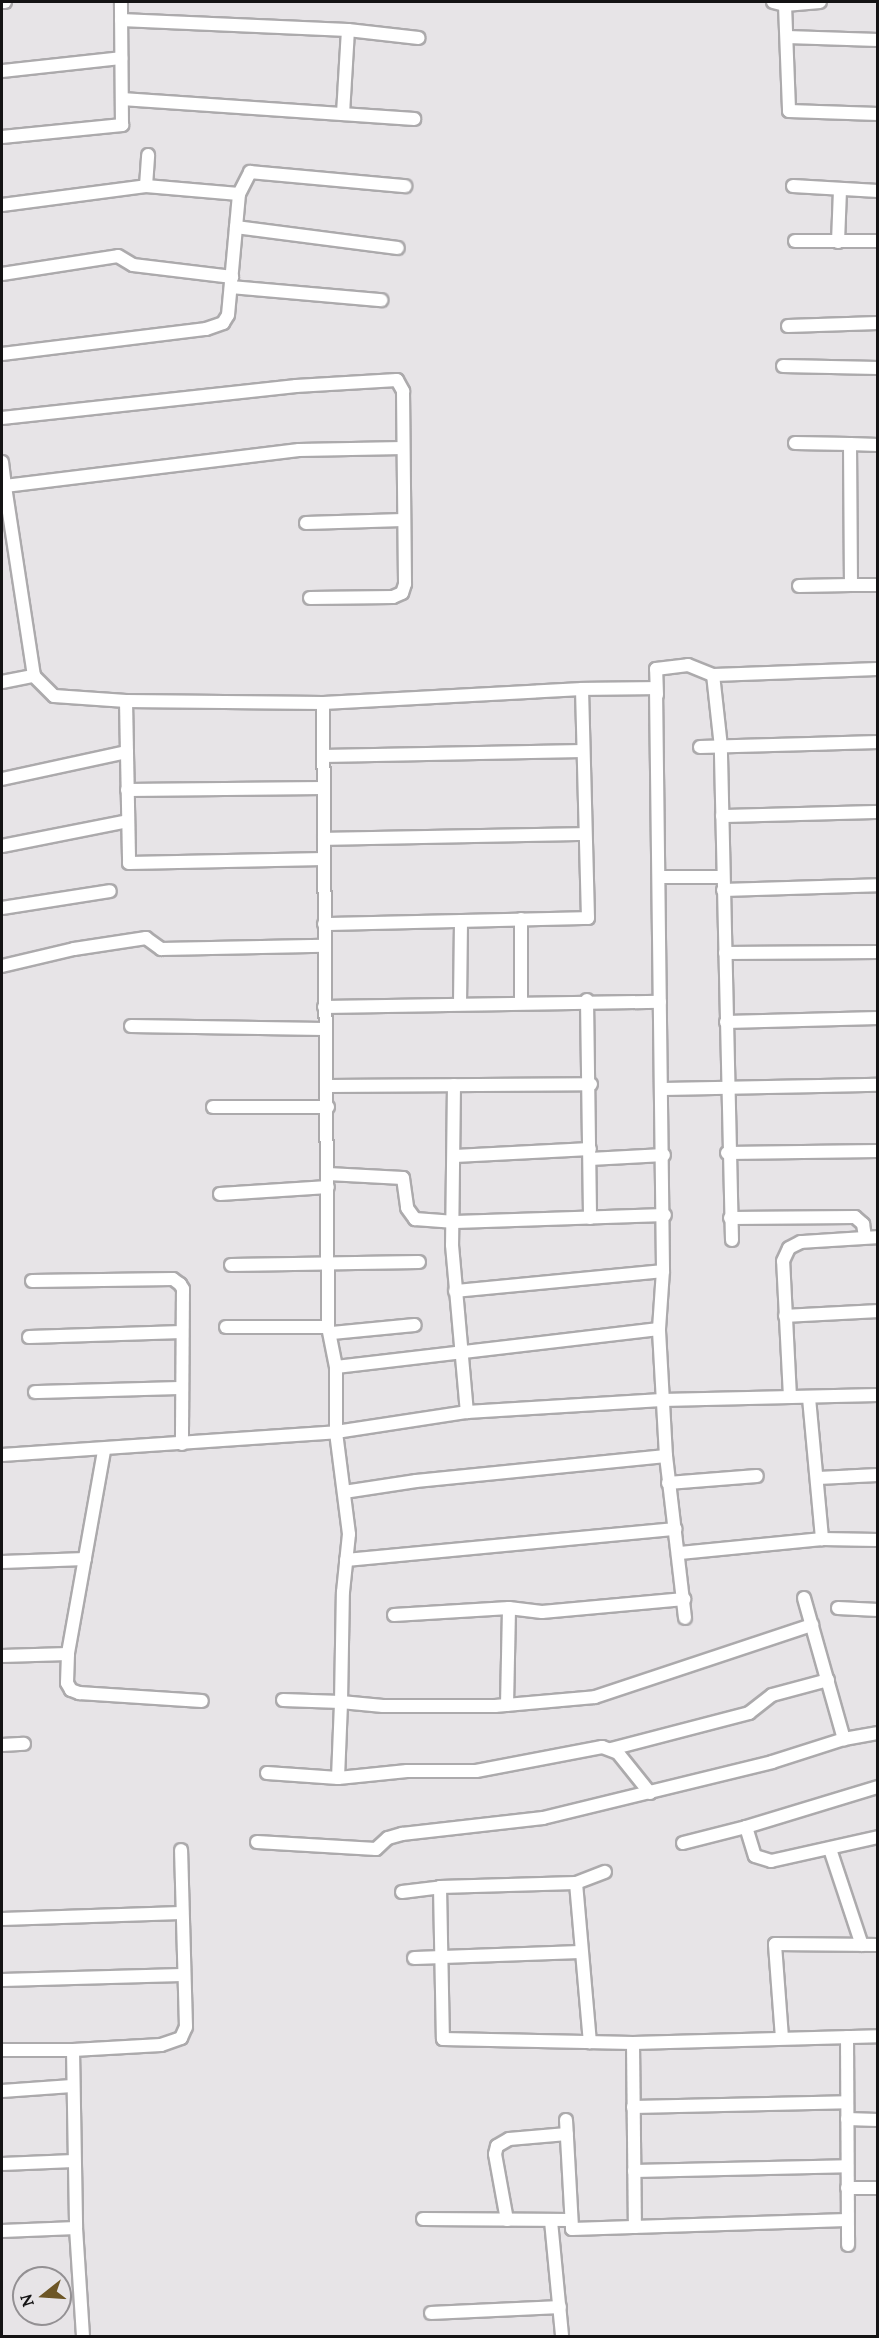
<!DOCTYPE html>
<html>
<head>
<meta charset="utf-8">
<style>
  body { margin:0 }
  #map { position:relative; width:879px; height:2338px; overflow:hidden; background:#e7e4e7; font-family:Lora,serif }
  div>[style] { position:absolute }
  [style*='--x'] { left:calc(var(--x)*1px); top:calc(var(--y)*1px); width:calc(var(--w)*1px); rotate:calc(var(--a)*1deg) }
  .roads { filter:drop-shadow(2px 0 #acaaac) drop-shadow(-2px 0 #acaaac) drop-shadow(0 2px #acaaac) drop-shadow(0 -2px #acaaac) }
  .street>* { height:12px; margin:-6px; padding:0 6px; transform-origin:6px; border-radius:6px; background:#fff }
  span { translate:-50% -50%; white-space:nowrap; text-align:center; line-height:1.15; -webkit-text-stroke:4.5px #e7e4e7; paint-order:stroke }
  .frame { position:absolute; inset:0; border:3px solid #141314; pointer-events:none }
  .north { position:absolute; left:12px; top:2266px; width:60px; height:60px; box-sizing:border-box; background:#e7e4e7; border:2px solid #939093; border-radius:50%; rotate:253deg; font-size:16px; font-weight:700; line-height:24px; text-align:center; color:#141314 }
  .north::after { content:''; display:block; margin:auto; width:21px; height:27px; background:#6d5626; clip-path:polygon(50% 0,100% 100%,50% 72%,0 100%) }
</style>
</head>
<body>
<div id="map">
  <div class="roads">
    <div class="street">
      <div style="--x:2;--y:2;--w:3;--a:0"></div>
      <div style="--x:773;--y:2;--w:12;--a:14"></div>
      <div style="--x:785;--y:5;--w:35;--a:-5"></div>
      <div style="--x:785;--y:5;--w:106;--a:87.8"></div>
      <div style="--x:789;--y:111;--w:89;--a:1.9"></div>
      <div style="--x:121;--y:20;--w:227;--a:2.5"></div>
      <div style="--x:348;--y:30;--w:71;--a:6.4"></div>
      <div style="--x:787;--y:37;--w:91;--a:1.9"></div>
      <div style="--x:2;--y:71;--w:120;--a:-6.2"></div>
      <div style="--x:122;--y:99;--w:293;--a:3.9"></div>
      <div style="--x:343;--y:114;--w:84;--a:-86.6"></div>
      <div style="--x:2;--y:137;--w:121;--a:-5.7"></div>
      <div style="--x:122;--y:125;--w:123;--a:-90.5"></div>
      <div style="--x:146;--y:186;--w:31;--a:-86"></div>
      <div style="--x:793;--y:186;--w:85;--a:3.4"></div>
      <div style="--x:2;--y:205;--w:145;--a:-7.5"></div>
      <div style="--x:146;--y:186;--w:93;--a:4.9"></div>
      <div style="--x:236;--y:227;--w:163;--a:7.4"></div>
      <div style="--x:795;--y:241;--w:83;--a:0"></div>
      <div style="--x:838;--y:242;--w:53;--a:-87.8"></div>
      <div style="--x:2;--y:274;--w:117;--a:-8.8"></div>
      <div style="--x:118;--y:256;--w:17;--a:31"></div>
      <div style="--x:133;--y:265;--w:100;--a:6.9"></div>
      <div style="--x:231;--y:287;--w:151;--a:5"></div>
      <div style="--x:788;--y:326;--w:90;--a:-1.9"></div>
      <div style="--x:2;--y:354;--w:206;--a:-7"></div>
      <div style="--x:206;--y:329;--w:18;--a:-19"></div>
      <div style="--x:223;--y:323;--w:9;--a:-58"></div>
      <div style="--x:228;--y:315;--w:121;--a:-84.8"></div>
      <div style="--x:239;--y:194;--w:25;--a:-63"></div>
      <div style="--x:250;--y:172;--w:156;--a:5.2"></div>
      <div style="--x:783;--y:366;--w:95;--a:1.2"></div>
      <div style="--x:2;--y:418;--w:296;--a:-6.2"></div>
      <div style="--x:296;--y:386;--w:101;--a:-3.4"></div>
      <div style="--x:397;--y:380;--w:13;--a:61"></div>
      <div style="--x:403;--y:391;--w:193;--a:89.4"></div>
      <div style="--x:405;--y:584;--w:9;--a:108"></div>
      <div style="--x:402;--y:593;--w:10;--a:156"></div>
      <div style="--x:393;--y:597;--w:83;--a:179.3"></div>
      <div style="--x:795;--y:443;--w:55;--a:1"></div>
      <div style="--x:850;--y:444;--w:141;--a:89.6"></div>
      <div style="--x:851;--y:585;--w:27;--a:0"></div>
      <div style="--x:850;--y:444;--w:28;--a:2"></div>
      <div style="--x:2;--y:462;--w:24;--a:83"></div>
      <div style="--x:5;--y:486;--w:3;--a:180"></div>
      <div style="--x:306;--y:523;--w:97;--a:-1.8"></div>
      <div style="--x:799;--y:586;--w:52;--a:-1.1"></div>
      <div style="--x:2;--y:682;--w:33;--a:-11"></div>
      <div style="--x:582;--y:689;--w:74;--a:-0.8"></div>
      <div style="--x:656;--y:688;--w:583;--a:89.31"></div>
      <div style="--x:657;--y:695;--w:26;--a:-92"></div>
      <div style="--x:656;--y:669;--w:32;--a:-7"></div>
      <div style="--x:688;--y:665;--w:27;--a:22"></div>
      <div style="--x:126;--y:701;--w:162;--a:88.9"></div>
      <div style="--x:129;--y:863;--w:195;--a:-1.2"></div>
      <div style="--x:700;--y:747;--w:178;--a:-1.6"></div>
      <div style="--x:323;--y:756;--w:260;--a:-1.1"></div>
      <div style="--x:2;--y:779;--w:128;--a:-12.2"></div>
      <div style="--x:127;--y:790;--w:196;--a:-0.6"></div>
      <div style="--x:722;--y:816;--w:156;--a:-1.5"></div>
      <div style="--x:324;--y:839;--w:261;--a:-1.1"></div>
      <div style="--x:2;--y:846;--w:128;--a:-11.2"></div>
      <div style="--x:660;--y:877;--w:63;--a:0"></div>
      <div style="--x:723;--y:890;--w:155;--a:-1.8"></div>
      <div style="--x:2;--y:908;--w:109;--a:-8.9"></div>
      <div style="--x:521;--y:919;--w:83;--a:90"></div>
      <div style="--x:324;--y:924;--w:264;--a:-1.3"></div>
      <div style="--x:588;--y:918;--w:229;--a:-91.5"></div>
      <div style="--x:582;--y:689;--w:259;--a:176.9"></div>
      <div style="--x:323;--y:703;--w:197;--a:-179.4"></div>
      <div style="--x:126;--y:701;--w:72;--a:-176"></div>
      <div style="--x:54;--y:696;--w:28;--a:-135"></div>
      <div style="--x:34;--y:676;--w:192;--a:-98.7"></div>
      <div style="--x:5;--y:486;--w:296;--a:-7"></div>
      <div style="--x:299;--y:450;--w:104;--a:-1.1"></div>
      <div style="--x:725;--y:953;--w:153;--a:-0.4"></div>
      <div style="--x:2;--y:966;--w:74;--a:-13.3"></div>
      <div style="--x:74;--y:949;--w:73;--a:-8.7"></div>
      <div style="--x:146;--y:938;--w:19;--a:36"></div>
      <div style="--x:161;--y:949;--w:163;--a:-1.1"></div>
      <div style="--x:587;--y:1000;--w:218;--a:89.2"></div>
      <div style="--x:460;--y:1004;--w:83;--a:-89.3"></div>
      <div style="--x:324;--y:1007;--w:336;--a:-0.9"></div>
      <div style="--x:726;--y:1022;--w:152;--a:-1.5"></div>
      <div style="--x:131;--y:1026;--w:193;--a:0.9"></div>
      <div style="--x:454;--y:1085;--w:160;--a:90.7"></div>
      <div style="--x:452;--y:1245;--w:168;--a:84.9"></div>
      <div style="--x:328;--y:1086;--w:263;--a:-0.4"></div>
      <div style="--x:663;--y:1089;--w:215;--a:-1.1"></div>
      <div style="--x:213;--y:1107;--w:115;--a:0"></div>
      <div style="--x:727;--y:1153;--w:151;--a:-0.8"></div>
      <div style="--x:455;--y:1156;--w:135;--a:-3"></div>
      <div style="--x:590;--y:1159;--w:74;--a:-3.1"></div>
      <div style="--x:328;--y:1174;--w:75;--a:3.1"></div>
      <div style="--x:403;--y:1178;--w:30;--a:82"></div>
      <div style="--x:407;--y:1208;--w:14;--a:54"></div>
      <div style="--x:415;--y:1219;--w:40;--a:4.3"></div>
      <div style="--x:455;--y:1222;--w:210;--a:-1.9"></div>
      <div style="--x:220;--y:1194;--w:108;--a:-3.7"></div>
      <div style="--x:730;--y:1218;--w:125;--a:-0.5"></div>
      <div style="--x:855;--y:1217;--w:11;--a:41"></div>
      <div style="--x:863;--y:1224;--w:13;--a:81"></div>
      <div style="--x:732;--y:1240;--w:493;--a:-91.3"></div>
      <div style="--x:721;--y:747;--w:72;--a:-96.3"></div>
      <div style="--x:713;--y:675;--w:165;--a:-2.1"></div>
      <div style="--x:231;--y:1265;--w:188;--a:-0.9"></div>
      <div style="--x:32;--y:1281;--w:141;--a:-0.8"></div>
      <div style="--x:173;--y:1279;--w:9;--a:36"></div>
      <div style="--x:180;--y:1284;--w:6;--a:59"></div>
      <div style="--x:183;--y:1289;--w:155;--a:90.4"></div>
      <div style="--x:785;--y:1316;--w:93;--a:-3.1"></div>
      <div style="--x:226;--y:1327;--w:102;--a:0"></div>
      <div style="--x:332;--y:1333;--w:83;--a:-5.5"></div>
      <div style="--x:29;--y:1337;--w:153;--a:-1.9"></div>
      <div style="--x:336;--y:1367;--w:325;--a:-6.7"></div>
      <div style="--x:35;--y:1392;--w:147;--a:-1.6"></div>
      <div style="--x:790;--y:1397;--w:136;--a:-92.9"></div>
      <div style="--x:783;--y:1261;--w:14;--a:-65"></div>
      <div style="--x:789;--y:1248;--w:13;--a:-27"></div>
      <div style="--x:801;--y:1242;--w:77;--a:-3.7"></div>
      <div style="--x:809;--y:1398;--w:142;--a:84.7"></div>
      <div style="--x:104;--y:1451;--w:206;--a:100.1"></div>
      <div style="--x:68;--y:1654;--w:29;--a:92"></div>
      <div style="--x:67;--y:1683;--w:8;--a:60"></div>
      <div style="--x:71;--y:1690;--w:9;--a:21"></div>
      <div style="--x:79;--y:1693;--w:123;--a:3.7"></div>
      <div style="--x:2;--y:1455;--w:335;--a:-3.9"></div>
      <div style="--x:336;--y:1432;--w:133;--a:-8.7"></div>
      <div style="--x:467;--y:1412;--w:195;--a:-3.5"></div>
      <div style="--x:662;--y:1400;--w:216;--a:-1.3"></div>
      <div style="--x:666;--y:1456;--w:163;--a:83.3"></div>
      <div style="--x:818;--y:1478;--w:60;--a:-2.9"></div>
      <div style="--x:668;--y:1483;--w:89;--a:-4.5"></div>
      <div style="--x:344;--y:1492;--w:73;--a:-8.7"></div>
      <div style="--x:416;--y:1481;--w:251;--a:-5.7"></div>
      <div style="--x:666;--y:1456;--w:127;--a:-93.2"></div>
      <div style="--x:659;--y:1329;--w:58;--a:-86.1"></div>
      <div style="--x:663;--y:1271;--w:209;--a:174.5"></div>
      <div style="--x:680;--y:1553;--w:143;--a:-5.6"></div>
      <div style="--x:822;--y:1539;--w:56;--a:1"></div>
      <div style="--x:346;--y:1560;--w:331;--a:-5.4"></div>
      <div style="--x:2;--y:1562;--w:83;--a:-2.1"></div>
      <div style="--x:804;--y:1598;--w:147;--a:74.2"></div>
      <div style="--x:844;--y:1739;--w:35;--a:-10"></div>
      <div style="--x:838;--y:1608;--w:40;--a:2.9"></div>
      <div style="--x:394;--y:1615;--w:115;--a:-3.5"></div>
      <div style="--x:509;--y:1608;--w:33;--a:7"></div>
      <div style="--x:542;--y:1612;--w:143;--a:-5.2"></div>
      <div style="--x:2;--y:1656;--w:66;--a:-1.7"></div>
      <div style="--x:283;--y:1700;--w:58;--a:2"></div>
      <div style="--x:341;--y:1702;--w:110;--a:-89"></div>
      <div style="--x:343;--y:1592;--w:58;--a:-84.1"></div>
      <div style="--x:349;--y:1534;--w:103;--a:-97.3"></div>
      <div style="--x:336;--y:1432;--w:65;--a:-90"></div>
      <div style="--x:336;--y:1367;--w:41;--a:-101.3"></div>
      <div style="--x:328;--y:1327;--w:624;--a:-90.46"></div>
      <div style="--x:507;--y:1705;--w:97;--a:-88.8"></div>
      <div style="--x:2;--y:1745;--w:22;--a:-3"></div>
      <div style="--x:611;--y:1749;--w:143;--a:-14.6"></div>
      <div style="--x:749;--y:1713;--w:29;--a:-38"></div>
      <div style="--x:772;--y:1695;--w:58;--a:-15"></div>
      <div style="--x:267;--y:1773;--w:71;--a:4"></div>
      <div style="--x:650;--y:1793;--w:51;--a:-128.7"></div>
      <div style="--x:618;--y:1753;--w:17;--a:-159"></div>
      <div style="--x:602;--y:1747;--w:128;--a:169.2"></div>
      <div style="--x:476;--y:1771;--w:69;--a:180"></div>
      <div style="--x:407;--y:1771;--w:69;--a:174.2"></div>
      <div style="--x:338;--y:1778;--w:76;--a:-87.7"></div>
      <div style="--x:341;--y:1702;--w:42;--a:5.4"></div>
      <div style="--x:383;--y:1706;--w:112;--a:0"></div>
      <div style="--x:495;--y:1706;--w:100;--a:-5.1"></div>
      <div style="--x:595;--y:1697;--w:229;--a:-18.4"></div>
      <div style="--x:746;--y:1827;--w:138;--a:-16.9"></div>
      <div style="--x:257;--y:1842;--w:119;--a:3.4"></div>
      <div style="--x:376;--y:1849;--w:16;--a:-43"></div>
      <div style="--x:388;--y:1838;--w:15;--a:-16"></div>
      <div style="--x:402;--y:1834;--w:142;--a:-6.5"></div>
      <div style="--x:543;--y:1818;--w:236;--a:-13.7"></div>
      <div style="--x:772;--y:1762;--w:76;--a:-17.7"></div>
      <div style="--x:683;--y:1843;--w:65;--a:-14.3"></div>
      <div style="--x:746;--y:1827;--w:30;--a:73"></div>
      <div style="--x:755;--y:1856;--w:17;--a:17"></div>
      <div style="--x:771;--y:1861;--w:110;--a:-12.6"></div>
      <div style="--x:830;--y:1849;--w:101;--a:71.6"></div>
      <div style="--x:576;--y:1883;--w:160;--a:85"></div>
      <div style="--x:440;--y:1887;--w:152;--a:88.9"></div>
      <div style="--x:443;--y:2039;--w:190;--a:1.2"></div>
      <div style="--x:633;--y:2043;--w:245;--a:-1.6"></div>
      <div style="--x:402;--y:1892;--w:38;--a:-7"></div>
      <div style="--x:440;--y:1887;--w:136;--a:-1.7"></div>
      <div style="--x:576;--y:1883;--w:31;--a:-21"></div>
      <div style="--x:2;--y:1919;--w:179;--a:-1.9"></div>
      <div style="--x:414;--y:1958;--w:167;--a:-2.1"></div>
      <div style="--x:2;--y:1980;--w:180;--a:-1.6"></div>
      <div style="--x:847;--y:2037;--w:208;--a:89.7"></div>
      <div style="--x:782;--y:2038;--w:94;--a:-94.3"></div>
      <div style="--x:775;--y:1944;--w:103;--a:0.6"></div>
      <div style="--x:633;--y:2043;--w:184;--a:89.4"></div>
      <div style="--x:2;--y:2050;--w:71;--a:0"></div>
      <div style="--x:73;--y:2050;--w:178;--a:89"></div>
      <div style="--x:76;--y:2228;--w:108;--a:86.3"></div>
      <div style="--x:73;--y:2050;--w:88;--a:-3.3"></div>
      <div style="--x:161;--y:2045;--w:21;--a:-19"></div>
      <div style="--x:181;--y:2038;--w:12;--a:-66"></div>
      <div style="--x:186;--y:2027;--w:177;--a:-91.6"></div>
      <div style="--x:2;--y:2091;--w:70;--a:-4.1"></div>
      <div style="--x:633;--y:2107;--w:214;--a:-1.3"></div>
      <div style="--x:847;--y:2119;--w:31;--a:2"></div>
      <div style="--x:566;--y:2120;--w:109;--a:86.8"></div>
      <div style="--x:572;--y:2229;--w:275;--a:-1.9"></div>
      <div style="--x:2;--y:2164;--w:72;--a:-2.4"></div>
      <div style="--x:634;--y:2171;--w:213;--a:-1.3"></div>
      <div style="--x:847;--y:2188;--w:31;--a:0"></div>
      <div style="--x:423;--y:2219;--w:148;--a:0.4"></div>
      <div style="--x:507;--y:2220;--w:67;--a:-100.3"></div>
      <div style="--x:495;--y:2154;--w:8;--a:-76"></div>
      <div style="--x:497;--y:2146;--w:14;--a:-30"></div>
      <div style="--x:509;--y:2139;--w:58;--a:-4.9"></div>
      <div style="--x:551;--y:2221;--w:116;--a:84.5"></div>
      <div style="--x:2;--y:2231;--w:74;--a:-2.3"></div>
      <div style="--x:431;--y:2313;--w:129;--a:-2.7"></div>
    </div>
  </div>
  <div class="frame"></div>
  <div class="north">N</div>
</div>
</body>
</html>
